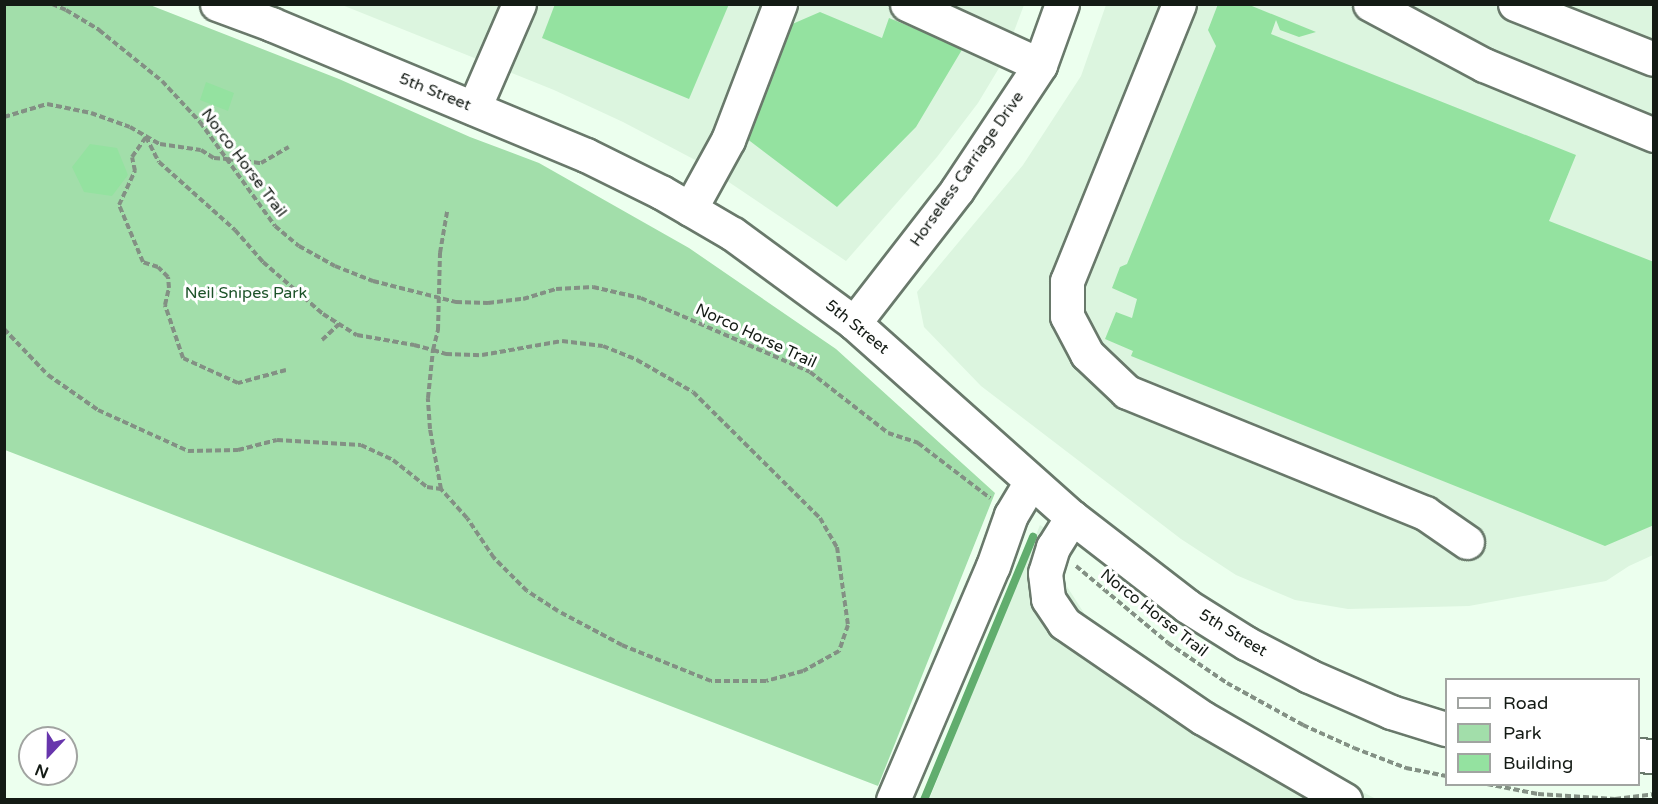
<!DOCTYPE html>
<html>
<head>
<meta charset="utf-8">
<style>
  body { margin:0 }
  #map { position:relative; width:1658px; height:804px; overflow:hidden; background:#ecffee; font-family:"Varela Round",sans-serif }
  div>[style] { position:absolute }
  [style*='--x'] { left:calc(var(--x)*1px); top:calc(var(--y)*1px); width:calc(var(--w)*1px); rotate:calc(var(--a)*1deg) }
  .built>* { inset:0; background:#dcf5df }
  .green>* { inset:0; background:#a2deaa }
  .stream>* { height:8px; margin:-4px; padding:0 4px; transform-origin:4px; border-radius:4px; background:#61ad6e }
  .building>* { inset:0; background:#94e2a0 }
  .path>* { height:4px; margin-top:-2px; transform-origin:0; background:repeating-linear-gradient(90deg,#839084 0 6px,transparent 0 9px) }
  .roads { filter:drop-shadow(2px 0 #69796b) drop-shadow(-2px 0 #69796b) drop-shadow(0 2px #69796b) drop-shadow(0 -2px #69796b) }
  .minor>* { height:33px; margin:-16.5px; padding:0 16.5px; transform-origin:16.5px; border-radius:16.5px; background:#fff }
  span { translate:-50% -50%; white-space:nowrap; text-align:center; line-height:1.15; -webkit-text-stroke:6px #fff; paint-order:stroke }
  .street-label { font-size:16px; color:#141b15 }
  .park-label { font-size:16px; color:#1d5329 }
  .frame { position:absolute; inset:0; border:6px solid #141b15; pointer-events:none }
  .legend { position:absolute; left:1445px; top:678px; width:195px; height:108px; box-sizing:border-box; background:#fff; border:2px solid #a1a4a1; margin:0; padding:8px 10px; list-style:none; font-size:18px; color:#141b15 }
  .legend li { display:flex; align-items:center; gap:12px; height:30px }
  .legend b { width:30px; border:2px solid #a1a4a1 }
  .north { position:absolute; left:18px; top:726px; width:60px; height:60px; box-sizing:border-box; background:#fff; border:2px solid #a1a4a1; border-radius:50%; rotate:202deg; font-size:16px; font-weight:700; line-height:24px; text-align:center; color:#141b15 }
  .north::after { content:''; display:block; margin:auto; width:21px; height:27px; background:#6735ac; clip-path:polygon(50% 0,100% 100%,50% 72%,0 100%) }
</style>
</head>
<body>
<div id="map">
  <div class="built">
    <div style="clip-path:polygon(342px 5px,1024px 5px,1002px 63px,978px 103px,937px 157px,846px 261px,699px 162px,623px 122px,554px 90px)"></div>
    <div style="clip-path:polygon(1106px 5px,1653px 5px,1653px 555px,1629px 566px,1606px 581px,1469px 606px,1348px 609px,1295px 600px,1236px 575px,1181px 539px,981px 386px,924px 327px,917px 292px,1023px 165px,1081px 76px)"></div>
    <div style="clip-path:polygon(1040px 525px,1076px 549px,1063px 568px,1066px 585px,1091px 624px,1298px 758px,1376px 799px,929px 800px)"></div>
  </div>
  <div class="green">
    <div style="clip-path:polygon(4px 5px,150px 5px,339px 79px,470px 137px,539px 163px,689px 248px,836px 349px,995px 493px,878px 786px,5px 450px)"></div>
  </div>
  <div class="stream">
    <div style="--x:924;--y:800;--w:285;--a:-67.5"></div>
  </div>
  <div class="building">
    <div style="clip-path:polygon(555px 4px,729px 4px,689px 99px,542px 38px)"></div>
    <div style="clip-path:polygon(1218px 4px,1247px 4px,1316px 32px,1299px 37px,1280px 30px,1276px 20px,1271px 34px,1576px 155px,1549px 221px,1654px 262px,1654px 525px,1605px 546px,1131px 356px,1133px 351px,1105px 339px,1116px 312px,1132px 318px,1137px 299px,1112px 288px,1120px 267px,1127px 264px,1216px 46px,1208px 30px)"></div>
    <div style="clip-path:polygon(820px 12px,882px 38px,889px 18px,963px 48px,916px 127px,837px 207px,742px 135px,790px 25px)"></div>
    <div style="clip-path:polygon(206px 82px,234px 93px,228px 111px,200px 100px)"></div>
    <div style="clip-path:polygon(90px 144px,117px 148px,128px 175px,112px 196px,84px 192px,72px 167px)"></div>
  </div>
  <div class="path">
    <div style="--x:52;--y:4;--w:15;--a:23"></div>
    <div style="--x:66;--y:10;--w:39;--a:31"></div>
    <div style="--x:99;--y:30;--w:81;--a:39"></div>
    <div style="--x:162;--y:81;--w:56;--a:47.2"></div>
    <div style="--x:200;--y:122;--w:128;--a:54.2"></div>
    <div style="--x:275;--y:226;--w:31;--a:40"></div>
    <div style="--x:299;--y:246;--w:41;--a:29.1"></div>
    <div style="--x:335;--y:266;--w:41;--a:21.5"></div>
    <div style="--x:373;--y:281;--w:86;--a:14.2"></div>
    <div style="--x:456;--y:302;--w:32;--a:2"></div>
    <div style="--x:488;--y:303;--w:35;--a:-7"></div>
    <div style="--x:523;--y:299;--w:34;--a:-17"></div>
    <div style="--x:556;--y:289;--w:37;--a:-3"></div>
    <div style="--x:593;--y:287;--w:49;--a:12.9"></div>
    <div style="--x:641;--y:298;--w:184;--a:23.6"></div>
    <div style="--x:810;--y:372;--w:99;--a:38"></div>
    <div style="--x:888;--y:433;--w:32;--a:18"></div>
    <div style="--x:918;--y:443;--w:91;--a:37.4"></div>
    <div style="--x:4;--y:117;--w:45;--a:-16.8"></div>
    <div style="--x:47;--y:104;--w:45;--a:11.6"></div>
    <div style="--x:91;--y:113;--w:41;--a:19.7"></div>
    <div style="--x:130;--y:127;--w:34;--a:30"></div>
    <div style="--x:160;--y:144;--w:41;--a:8.3"></div>
    <div style="--x:201;--y:150;--w:15;--a:32"></div>
    <div style="--x:214;--y:158;--w:13;--a:4"></div>
    <div style="--x:227;--y:159;--w:34;--a:7"></div>
    <div style="--x:261;--y:163;--w:32;--a:-30"></div>
    <div style="--x:4;--y:329;--w:64;--a:46.3"></div>
    <div style="--x:48;--y:375;--w:61;--a:35"></div>
    <div style="--x:98;--y:410;--w:99;--a:24.5"></div>
    <div style="--x:188;--y:451;--w:50;--a:-1.1"></div>
    <div style="--x:238;--y:450;--w:40;--a:-14.4"></div>
    <div style="--x:277;--y:440;--w:84;--a:3.4"></div>
    <div style="--x:361;--y:445;--w:35;--a:25"></div>
    <div style="--x:393;--y:460;--w:43;--a:38.5"></div>
    <div style="--x:427;--y:487;--w:14;--a:8"></div>
    <div style="--x:322;--y:340;--w:23;--a:-43"></div>
    <div style="--x:286;--y:370;--w:50;--a:164.8"></div>
    <div style="--x:238;--y:383;--w:60;--a:-155.6"></div>
    <div style="--x:183;--y:358;--w:56;--a:-108.8"></div>
    <div style="--x:165;--y:305;--w:17;--a:-77"></div>
    <div style="--x:169;--y:288;--w:11;--a:-95"></div>
    <div style="--x:168;--y:277;--w:14;--a:-135"></div>
    <div style="--x:158;--y:267;--w:16;--a:-162"></div>
    <div style="--x:143;--y:262;--w:62;--a:-112.8"></div>
    <div style="--x:119;--y:205;--w:38;--a:-65"></div>
    <div style="--x:135;--y:171;--w:14;--a:-102"></div>
    <div style="--x:132;--y:157;--w:24;--a:-55"></div>
    <div style="--x:146;--y:137;--w:28;--a:63"></div>
    <div style="--x:159;--y:162;--w:102;--a:41.8"></div>
    <div style="--x:235;--y:230;--w:43;--a:48.8"></div>
    <div style="--x:263;--y:262;--w:79;--a:40.9"></div>
    <div style="--x:323;--y:314;--w:40;--a:32"></div>
    <div style="--x:357;--y:335;--w:58;--a:10"></div>
    <div style="--x:414;--y:345;--w:20;--a:15"></div>
    <div style="--x:433;--y:350;--w:14;--a:17"></div>
    <div style="--x:446;--y:354;--w:36;--a:2"></div>
    <div style="--x:482;--y:355;--w:81;--a:-9.9"></div>
    <div style="--x:562;--y:341;--w:41;--a:7"></div>
    <div style="--x:603;--y:346;--w:37;--a:22"></div>
    <div style="--x:637;--y:360;--w:64;--a:29.7"></div>
    <div style="--x:693;--y:392;--w:179;--a:44.8"></div>
    <div style="--x:820;--y:518;--w:34;--a:60"></div>
    <div style="--x:837;--y:547;--w:79;--a:82"></div>
    <div style="--x:848;--y:625;--w:28;--a:109"></div>
    <div style="--x:839;--y:651;--w:41;--a:150.9"></div>
    <div style="--x:803;--y:671;--w:38;--a:165"></div>
    <div style="--x:766;--y:681;--w:55;--a:180"></div>
    <div style="--x:711;--y:681;--w:96;--a:-158"></div>
    <div style="--x:622;--y:645;--w:72;--a:-152"></div>
    <div style="--x:558;--y:611;--w:37;--a:-147"></div>
    <div style="--x:527;--y:591;--w:47;--a:-135"></div>
    <div style="--x:494;--y:558;--w:48;--a:-124"></div>
    <div style="--x:467;--y:518;--w:39;--a:-132"></div>
    <div style="--x:441;--y:489;--w:61;--a:-100.4"></div>
    <div style="--x:430;--y:429;--w:31;--a:-94"></div>
    <div style="--x:428;--y:398;--w:48;--a:-84.1"></div>
    <div style="--x:433;--y:350;--w:21;--a:-76"></div>
    <div style="--x:438;--y:330;--w:77;--a:-88.5"></div>
    <div style="--x:440;--y:253;--w:42;--a:-80.3"></div>
    <div style="--x:1076;--y:566;--w:120;--a:39.9"></div>
    <div style="--x:1168;--y:643;--w:71;--a:34.1"></div>
    <div style="--x:1227;--y:683;--w:87;--a:28.9"></div>
    <div style="--x:1303;--y:725;--w:56;--a:24.3"></div>
    <div style="--x:1354;--y:748;--w:56;--a:21"></div>
    <div style="--x:1406;--y:768;--w:41;--a:11.3"></div>
    <div style="--x:1487;--y:784;--w:52;--a:11.1"></div>
    <div style="--x:1538;--y:794;--w:77;--a:3.7"></div>
    <div style="--x:1615;--y:799;--w:39;--a:-7"></div>
  </div>
  <div class="roads">
    <div class="minor">
      <div style="--x:217;--y:4;--w:58;--a:20.3"></div>
      <div style="--x:271;--y:24;--w:341;--a:22.6"></div>
      <div style="--x:586;--y:155;--w:84;--a:26.3"></div>
      <div style="--x:661;--y:192;--w:83;--a:30.3"></div>
      <div style="--x:733;--y:234;--w:150;--a:36.3"></div>
      <div style="--x:854;--y:323;--w:292;--a:41.7"></div>
      <div style="--x:1072;--y:517;--w:145;--a:37.7"></div>
      <div style="--x:1187;--y:606;--w:70;--a:32.1"></div>
      <div style="--x:1246;--y:643;--w:71;--a:27.6"></div>
      <div style="--x:1309;--y:676;--w:90;--a:23.7"></div>
      <div style="--x:1391;--y:712;--w:58;--a:17.2"></div>
      <div style="--x:907;--y:4;--w:146;--a:24.6"></div>
      <div style="--x:1179;--y:4;--w:299;--a:112"></div>
      <div style="--x:1067;--y:281;--w:35;--a:90"></div>
      <div style="--x:1067;--y:316;--w:43;--a:62.2"></div>
      <div style="--x:1087;--y:354;--w:55;--a:43.5"></div>
      <div style="--x:1127;--y:392;--w:322;--a:22.1"></div>
      <div style="--x:1425;--y:513;--w:51;--a:34.6"></div>
      <div style="--x:1370;--y:4;--w:129;--a:28.2"></div>
      <div style="--x:1484;--y:65;--w:184;--a:22.4"></div>
      <div style="--x:1515;--y:4;--w:149;--a:21.6"></div>
      <div style="--x:474;--y:108;--w:113;--a:-66.6"></div>
      <div style="--x:690;--y:209;--w:79;--a:-61.2"></div>
      <div style="--x:728;--y:140;--w:146;--a:-69.1"></div>
      <div style="--x:854;--y:323;--w:168;--a:-52.2"></div>
      <div style="--x:957;--y:190;--w:150;--a:-56.4"></div>
      <div style="--x:1040;--y:65;--w:65;--a:-70.2"></div>
      <div style="--x:1072;--y:517;--w:36;--a:122"></div>
      <div style="--x:1053;--y:547;--w:27;--a:107"></div>
      <div style="--x:1045;--y:573;--w:26;--a:83"></div>
      <div style="--x:1048;--y:599;--w:29;--a:56"></div>
      <div style="--x:1064;--y:623;--w:168;--a:34.4"></div>
      <div style="--x:1203;--y:718;--w:164;--a:30"></div>
      <div style="--x:1638;--y:755;--w:16;--a:4"></div>
      <div style="--x:893;--y:800;--w:254;--a:-66.9"></div>
      <div style="--x:993;--y:566;--w:54;--a:-70.6"></div>
      <div style="--x:1011;--y:515;--w:39;--a:-59"></div>
    </div>
  </div>
  <div class="street-label">
    <span style="left:435px;top:92px;rotate:22deg">5th Street</span>
    <span style="left:244px;top:163px;rotate:53deg">Norco Horse Trail</span>
    <span style="left:967px;top:169px;rotate:-55deg">Horseless Carriage Drive</span>
    <span style="left:857px;top:327px;rotate:39deg">5th Street</span>
    <span style="left:756px;top:336px;rotate:25deg">Norco Horse Trail</span>
    <span style="left:1154px;top:613px;rotate:38deg">Norco Horse Trail</span>
    <span style="left:1233px;top:633px;rotate:31deg">5th Street</span>
  </div>
  <div class="park-label">
    <span style="left:246px;top:293px">Neil Snipes Park</span>
  </div>
  <div class="frame"></div>
  <ul class="legend">
  <li><b style="height:8px;background:#fff"></b>Road</li>
  <li><b style="height:16px;background:#a2deaa"></b>Park</li>
  <li><b style="height:16px;background:#94e2a0"></b>Building</li>
  </ul>
  <div class="north">N</div>
</div>
</body>
</html>
